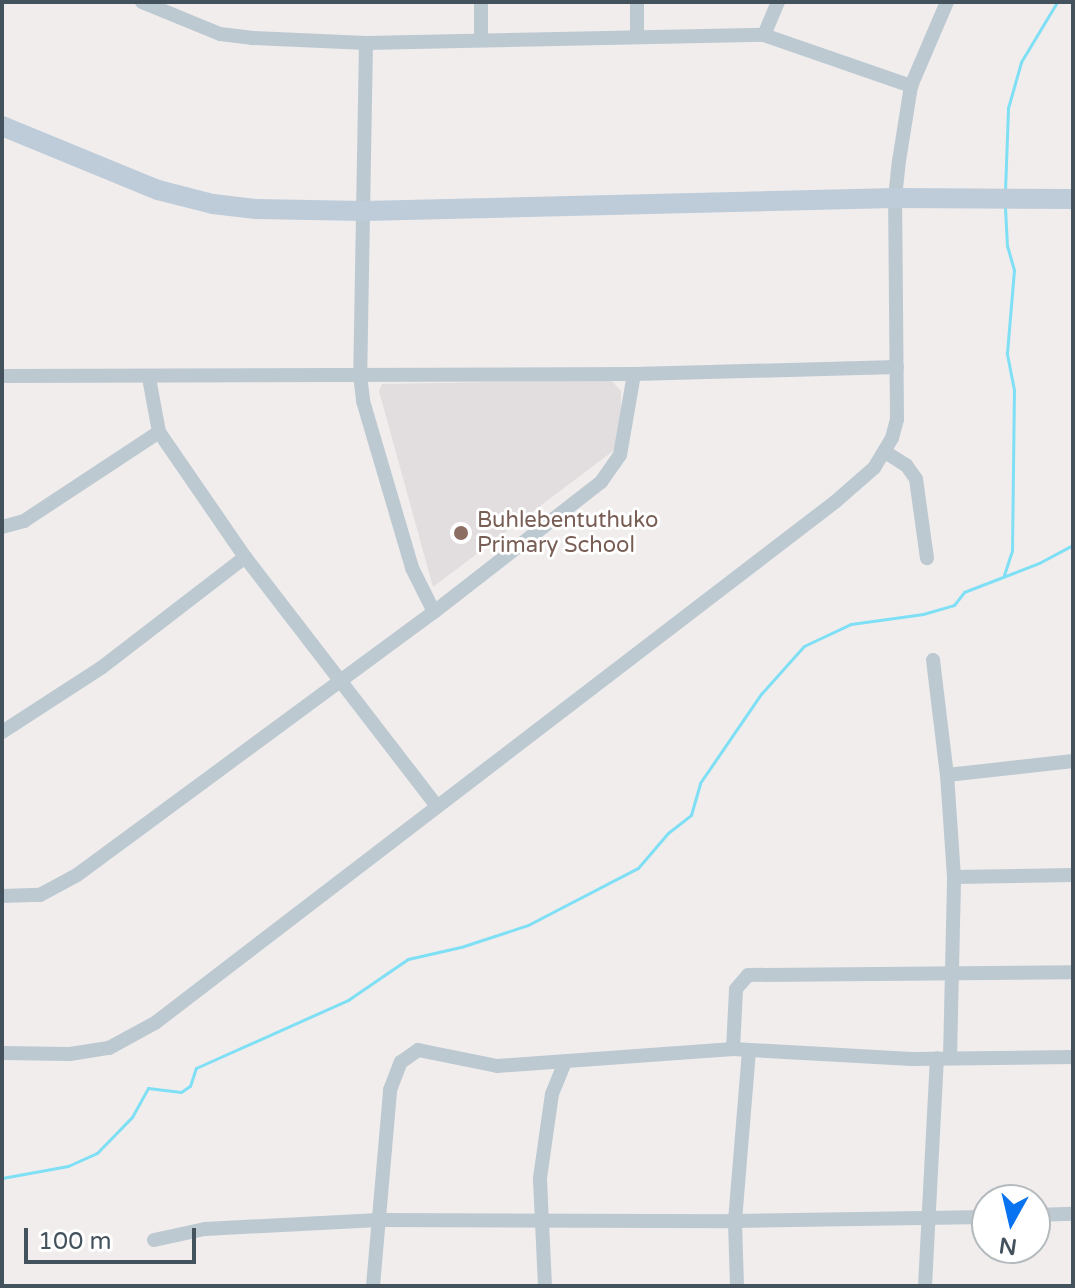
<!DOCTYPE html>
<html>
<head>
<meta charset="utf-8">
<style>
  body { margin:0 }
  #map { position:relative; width:1075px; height:1288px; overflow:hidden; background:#f1eded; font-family:"Varela Round",sans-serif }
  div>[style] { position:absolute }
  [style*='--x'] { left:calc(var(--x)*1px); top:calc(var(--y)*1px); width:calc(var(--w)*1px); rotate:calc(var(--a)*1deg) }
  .education>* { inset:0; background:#e2dedf }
  .stream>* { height:3px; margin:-1.5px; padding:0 1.5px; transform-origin:1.5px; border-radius:1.5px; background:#7fdff4 }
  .street>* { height:14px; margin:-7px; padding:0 7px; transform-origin:7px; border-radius:7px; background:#bcc9d1 }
  .secondary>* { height:20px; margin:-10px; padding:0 10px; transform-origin:10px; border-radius:10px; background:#beccd9 }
  .dots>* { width:22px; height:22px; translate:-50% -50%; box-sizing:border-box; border:4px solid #fff; border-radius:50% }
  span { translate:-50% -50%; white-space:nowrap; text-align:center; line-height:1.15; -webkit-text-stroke:6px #fff; paint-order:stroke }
  .education-label { font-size:22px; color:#785e54 }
  .left { translate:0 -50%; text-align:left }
  .frame { position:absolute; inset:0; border:4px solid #44525d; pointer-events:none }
  .north { position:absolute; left:971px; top:1184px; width:80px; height:80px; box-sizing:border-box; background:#fff; border:2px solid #b4babe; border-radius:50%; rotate:188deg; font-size:22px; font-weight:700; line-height:32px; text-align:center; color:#44525d }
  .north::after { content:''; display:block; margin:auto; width:28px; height:36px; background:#0773f1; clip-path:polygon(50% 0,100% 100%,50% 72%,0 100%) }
  .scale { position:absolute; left:24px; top:1228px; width:172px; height:36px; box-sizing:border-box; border:4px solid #44525d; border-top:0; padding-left:10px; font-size:24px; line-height:28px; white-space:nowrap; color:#44525d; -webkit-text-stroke:6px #fff; paint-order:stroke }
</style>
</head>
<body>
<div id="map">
  <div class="education">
    <div style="clip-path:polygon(611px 380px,621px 391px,621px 436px,613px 451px,433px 587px,379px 391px,382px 384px)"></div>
  </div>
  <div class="stream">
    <div style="--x:1005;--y:191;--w:83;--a:-87.9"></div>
    <div style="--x:1008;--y:108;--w:48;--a:-74.2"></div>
    <div style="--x:1021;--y:62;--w:70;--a:-59"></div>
    <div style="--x:1004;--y:575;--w:25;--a:-72"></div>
    <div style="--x:1012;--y:551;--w:161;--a:-89.3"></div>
    <div style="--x:1014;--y:390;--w:38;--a:-101"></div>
    <div style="--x:1007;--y:353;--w:83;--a:-85.2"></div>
    <div style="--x:1014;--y:270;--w:25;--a:-106"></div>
    <div style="--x:1007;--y:246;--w:39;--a:-93"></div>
    <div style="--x:2;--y:1178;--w:67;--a:-10.3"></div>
    <div style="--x:68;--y:1166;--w:32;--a:-24"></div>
    <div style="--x:97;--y:1153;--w:50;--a:-45.8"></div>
    <div style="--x:132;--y:1117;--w:33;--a:-61"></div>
    <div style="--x:148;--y:1088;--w:33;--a:7"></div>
    <div style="--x:181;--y:1092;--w:11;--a:-34"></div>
    <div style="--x:190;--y:1086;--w:19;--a:-72"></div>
    <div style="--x:196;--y:1068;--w:167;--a:-24.1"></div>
    <div style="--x:348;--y:1000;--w:73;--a:-34.3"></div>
    <div style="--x:408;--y:959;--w:54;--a:-12.8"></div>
    <div style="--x:461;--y:947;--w:71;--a:-18.2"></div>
    <div style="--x:528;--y:925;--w:124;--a:-27.4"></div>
    <div style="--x:638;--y:868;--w:46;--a:-49.4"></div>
    <div style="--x:668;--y:833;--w:29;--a:-38"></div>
    <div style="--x:691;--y:815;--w:33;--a:-74"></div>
    <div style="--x:700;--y:783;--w:108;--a:-55.6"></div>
    <div style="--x:761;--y:694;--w:64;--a:-48.1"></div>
    <div style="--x:804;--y:646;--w:52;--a:-25.1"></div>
    <div style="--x:851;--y:624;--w:73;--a:-7.9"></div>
    <div style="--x:923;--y:614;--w:32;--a:-16"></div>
    <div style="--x:954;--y:605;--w:16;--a:-52"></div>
    <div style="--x:964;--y:592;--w:80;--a:-21.1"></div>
    <div style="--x:1039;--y:563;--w:38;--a:-28"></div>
  </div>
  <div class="street">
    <div style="--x:142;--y:2;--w:84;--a:22.3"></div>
    <div style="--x:220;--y:34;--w:33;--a:7"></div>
    <div style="--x:253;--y:38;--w:113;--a:2.5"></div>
    <div style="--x:366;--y:43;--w:398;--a:-1.2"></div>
    <div style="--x:764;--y:35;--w:156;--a:19.1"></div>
    <div style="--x:481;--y:2;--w:36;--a:90"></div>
    <div style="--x:637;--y:2;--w:35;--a:90"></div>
    <div style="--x:764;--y:35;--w:36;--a:-67"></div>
    <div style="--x:366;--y:43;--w:332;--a:91"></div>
    <div style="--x:360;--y:375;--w:26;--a:83"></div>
    <div style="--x:363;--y:401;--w:174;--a:73.6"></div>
    <div style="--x:412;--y:568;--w:49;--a:63.4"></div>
    <div style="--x:2;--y:376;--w:632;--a:-0.18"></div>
    <div style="--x:634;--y:374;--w:263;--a:-1.5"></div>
    <div style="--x:149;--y:378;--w:55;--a:79.5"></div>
    <div style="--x:159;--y:432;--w:152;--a:55.5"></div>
    <div style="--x:245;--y:557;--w:313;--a:52.4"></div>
    <div style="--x:885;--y:452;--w:25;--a:32"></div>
    <div style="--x:906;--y:465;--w:17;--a:54"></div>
    <div style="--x:916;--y:479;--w:80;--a:82.1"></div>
    <div style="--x:2;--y:527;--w:23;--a:-15"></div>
    <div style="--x:24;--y:521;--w:162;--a:-33.4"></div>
    <div style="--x:933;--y:660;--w:116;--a:83.1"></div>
    <div style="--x:2;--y:732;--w:118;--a:-32.9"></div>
    <div style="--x:101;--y:668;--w:182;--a:-37.6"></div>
    <div style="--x:954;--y:877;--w:102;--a:-93.9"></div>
    <div style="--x:947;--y:775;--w:127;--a:-6.3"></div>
    <div style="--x:2;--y:896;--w:38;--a:-2"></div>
    <div style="--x:40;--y:895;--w:42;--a:-28.4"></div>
    <div style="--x:77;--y:875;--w:443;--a:-36.4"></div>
    <div style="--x:434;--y:612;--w:212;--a:-37.9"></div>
    <div style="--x:601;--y:482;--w:33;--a:-55"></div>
    <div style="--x:620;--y:455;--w:82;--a:-80.2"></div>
    <div style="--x:733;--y:1049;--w:60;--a:-87.1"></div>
    <div style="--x:736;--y:989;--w:18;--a:-49"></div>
    <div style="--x:748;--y:975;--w:325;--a:-0.5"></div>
    <div style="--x:2;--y:1053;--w:68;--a:0.8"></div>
    <div style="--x:70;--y:1054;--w:39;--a:-9"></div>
    <div style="--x:109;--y:1048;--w:52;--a:-28.5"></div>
    <div style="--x:155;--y:1023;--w:857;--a:-37.46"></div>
    <div style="--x:835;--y:502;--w:52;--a:-41.1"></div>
    <div style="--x:874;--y:468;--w:35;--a:-59"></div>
    <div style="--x:892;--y:438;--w:20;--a:-75"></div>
    <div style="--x:897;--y:419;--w:221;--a:-90.5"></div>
    <div style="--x:895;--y:198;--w:37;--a:-84"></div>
    <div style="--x:899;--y:161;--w:76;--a:-80.9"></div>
    <div style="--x:911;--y:86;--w:91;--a:-66.8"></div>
    <div style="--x:950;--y:1058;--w:181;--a:-88.7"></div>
    <div style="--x:954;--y:877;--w:119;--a:-1"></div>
    <div style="--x:1035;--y:1215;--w:38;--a:-2"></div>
    <div style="--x:154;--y:1240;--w:52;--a:-12.2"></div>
    <div style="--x:205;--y:1229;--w:174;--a:-3"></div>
    <div style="--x:379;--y:1220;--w:356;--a:0.2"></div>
    <div style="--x:735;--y:1221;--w:252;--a:-0.9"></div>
    <div style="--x:373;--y:1286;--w:197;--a:-85"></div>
    <div style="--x:390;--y:1090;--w:30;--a:-69"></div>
    <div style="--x:401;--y:1062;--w:21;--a:-35"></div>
    <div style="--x:418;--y:1050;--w:81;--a:11.4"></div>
    <div style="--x:497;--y:1066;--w:237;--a:-4.1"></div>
    <div style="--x:733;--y:1049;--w:179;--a:3.2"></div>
    <div style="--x:912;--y:1059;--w:161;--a:-0.7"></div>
    <div style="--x:545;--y:1286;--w:108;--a:-92.7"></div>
    <div style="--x:540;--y:1178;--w:85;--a:-81.9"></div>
    <div style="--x:552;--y:1094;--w:35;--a:-68"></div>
    <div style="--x:737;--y:1286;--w:65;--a:-91.8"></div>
    <div style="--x:735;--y:1221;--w:170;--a:-85.3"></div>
    <div style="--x:925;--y:1286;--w:228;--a:-87"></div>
  </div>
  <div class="secondary">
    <div style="--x:2;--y:126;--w:169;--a:22.3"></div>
    <div style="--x:158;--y:190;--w:57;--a:14.3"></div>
    <div style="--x:213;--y:204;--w:43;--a:6.6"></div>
    <div style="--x:256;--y:209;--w:108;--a:1.1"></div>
    <div style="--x:364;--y:211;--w:531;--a:-1.4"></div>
    <div style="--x:895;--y:198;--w:178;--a:0.3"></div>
  </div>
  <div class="dots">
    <div style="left:461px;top:533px;background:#8d6e63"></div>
  </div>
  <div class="education-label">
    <span class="left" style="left:477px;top:533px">Buhlebentuthuko<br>Primary School</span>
  </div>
  <div class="frame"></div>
  <div class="north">N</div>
  <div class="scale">100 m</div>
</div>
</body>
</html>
